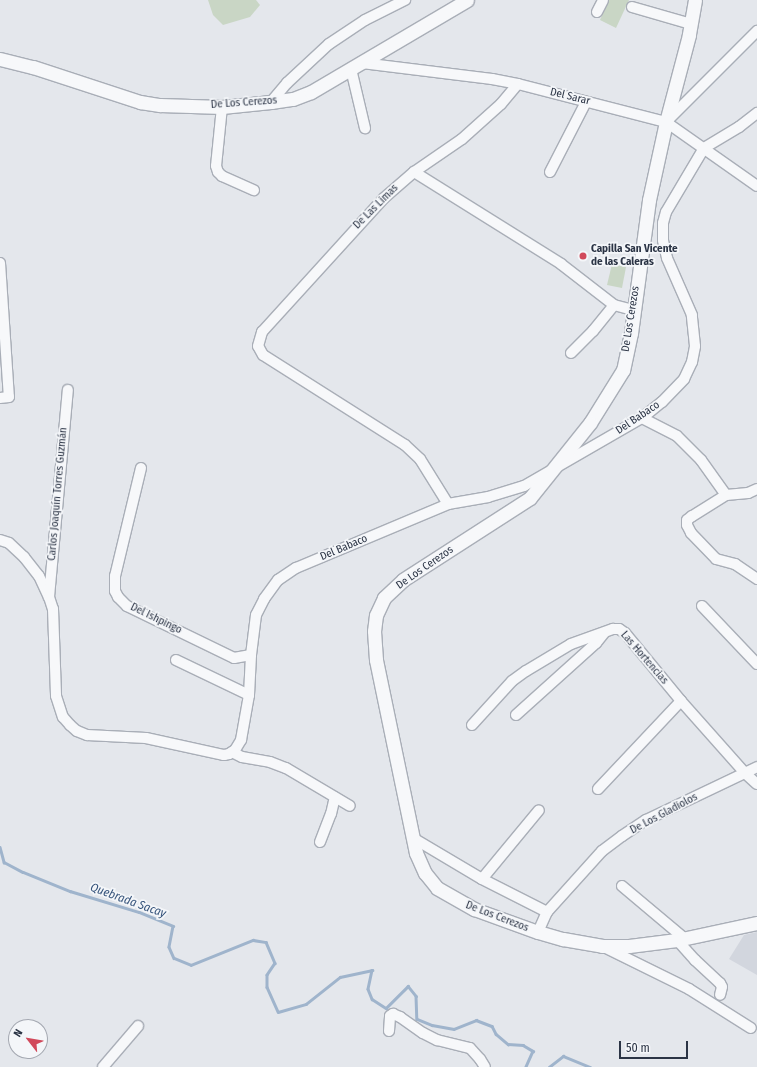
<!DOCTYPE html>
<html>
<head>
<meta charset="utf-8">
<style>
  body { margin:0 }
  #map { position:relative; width:757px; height:1067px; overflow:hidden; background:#e4e7ec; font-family:"Fira Sans Condensed",sans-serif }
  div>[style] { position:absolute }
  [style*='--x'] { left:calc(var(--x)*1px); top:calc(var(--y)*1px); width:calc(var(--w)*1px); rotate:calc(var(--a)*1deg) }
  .built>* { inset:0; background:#d2d6de }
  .green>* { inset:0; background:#c9d6c5 }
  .stream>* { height:2.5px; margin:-1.25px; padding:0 1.25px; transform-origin:1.25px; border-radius:1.25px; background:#9fb4cc }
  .roads { filter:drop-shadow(1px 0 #a9aeb7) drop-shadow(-1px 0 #a9aeb7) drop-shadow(0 1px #a9aeb7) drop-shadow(0 -1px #a9aeb7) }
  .minor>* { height:10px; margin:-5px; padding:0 5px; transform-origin:5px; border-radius:5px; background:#f7f8fa }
  .tertiary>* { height:13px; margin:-6.5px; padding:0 6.5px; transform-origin:6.5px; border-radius:6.5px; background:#f7f8fa }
  .dots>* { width:11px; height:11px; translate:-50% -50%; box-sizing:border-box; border:2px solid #f4f6f9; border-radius:50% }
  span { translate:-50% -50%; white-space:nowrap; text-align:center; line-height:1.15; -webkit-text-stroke:3.5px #f4f6f9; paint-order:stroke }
  .street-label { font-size:11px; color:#2b3445 }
  .poi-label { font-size:11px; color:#2b3445; font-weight:700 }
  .left { translate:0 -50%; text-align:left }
  .water-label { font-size:12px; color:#34527a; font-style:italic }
  .north { position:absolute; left:8px; top:1019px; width:40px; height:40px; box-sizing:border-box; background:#f4f6f9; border:1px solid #a4a8b1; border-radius:50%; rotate:301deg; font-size:11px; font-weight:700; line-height:16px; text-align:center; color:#2b3445 }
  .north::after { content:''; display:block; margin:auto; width:14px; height:18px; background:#d1495b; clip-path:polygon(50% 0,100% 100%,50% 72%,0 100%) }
  .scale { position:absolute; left:619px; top:1041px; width:69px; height:18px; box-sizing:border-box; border:2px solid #2b3445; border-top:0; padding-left:5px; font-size:12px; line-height:14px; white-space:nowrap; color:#2b3445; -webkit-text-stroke:3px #f4f6f9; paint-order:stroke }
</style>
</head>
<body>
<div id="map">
  <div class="built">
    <div style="clip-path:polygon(757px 932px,757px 975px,729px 959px,744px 935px)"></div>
  </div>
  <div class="green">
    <div style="clip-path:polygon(208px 0,256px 0,260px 5px,250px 17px,223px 25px,213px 15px)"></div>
    <div style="clip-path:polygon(609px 0,629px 0,616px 28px,600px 20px)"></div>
    <div style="clip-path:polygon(612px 264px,626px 267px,622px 288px,607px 285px)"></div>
  </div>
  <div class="stream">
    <div style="--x:0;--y:847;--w:16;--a:75"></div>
    <div style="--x:4;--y:862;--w:21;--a:28"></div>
    <div style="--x:23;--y:872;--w:51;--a:22"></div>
    <div style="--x:70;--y:891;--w:72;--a:16.9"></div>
    <div style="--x:139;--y:912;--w:37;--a:22"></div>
    <div style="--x:173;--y:926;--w:21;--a:101"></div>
    <div style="--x:169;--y:947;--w:12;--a:66"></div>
    <div style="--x:174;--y:958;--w:18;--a:22"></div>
    <div style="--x:191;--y:965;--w:67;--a:-22"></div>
    <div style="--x:253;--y:940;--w:13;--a:9"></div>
    <div style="--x:266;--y:942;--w:23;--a:67"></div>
    <div style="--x:275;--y:963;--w:14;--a:124"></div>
    <div style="--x:267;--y:975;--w:12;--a:90"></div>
    <div style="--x:267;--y:987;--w:27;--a:66"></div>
    <div style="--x:278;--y:1012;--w:29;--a:-16"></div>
    <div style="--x:306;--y:1004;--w:43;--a:-38.5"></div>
    <div style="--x:340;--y:977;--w:33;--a:-12"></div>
    <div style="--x:372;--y:970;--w:19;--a:102"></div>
    <div style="--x:368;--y:989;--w:11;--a:68"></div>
    <div style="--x:372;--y:999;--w:17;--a:33"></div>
    <div style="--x:386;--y:1008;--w:31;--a:-45"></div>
    <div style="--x:408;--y:986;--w:13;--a:51"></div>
    <div style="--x:416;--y:996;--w:23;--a:88"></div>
    <div style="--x:417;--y:1019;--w:16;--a:22"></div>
    <div style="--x:432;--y:1025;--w:22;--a:10"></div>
    <div style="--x:454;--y:1029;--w:24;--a:-22"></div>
    <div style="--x:476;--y:1020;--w:17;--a:21"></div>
    <div style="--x:492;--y:1026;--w:9;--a:63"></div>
    <div style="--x:496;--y:1034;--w:16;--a:40"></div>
    <div style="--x:508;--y:1044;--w:15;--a:4"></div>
    <div style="--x:523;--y:1045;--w:12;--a:31"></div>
    <div style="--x:533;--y:1051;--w:17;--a:114"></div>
    <div style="--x:549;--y:1067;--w:18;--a:-38"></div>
    <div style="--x:563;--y:1056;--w:29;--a:22"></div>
  </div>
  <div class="roads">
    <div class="minor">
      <div style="--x:632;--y:7;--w:61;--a:16.1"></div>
      <div style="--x:597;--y:12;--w:13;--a:-63"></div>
      <div style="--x:362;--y:63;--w:131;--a:7"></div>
      <div style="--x:492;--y:79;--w:26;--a:11"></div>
      <div style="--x:518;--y:84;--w:153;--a:14.4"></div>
      <div style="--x:666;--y:122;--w:111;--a:35.1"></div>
      <div style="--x:351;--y:69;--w:61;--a:76.7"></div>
      <div style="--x:271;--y:102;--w:25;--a:-50"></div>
      <div style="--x:287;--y:83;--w:57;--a:-42.9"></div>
      <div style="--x:329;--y:44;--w:43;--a:-33.7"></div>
      <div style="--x:365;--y:20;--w:45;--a:-26.6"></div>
      <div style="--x:222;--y:107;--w:59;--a:95.8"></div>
      <div style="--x:216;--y:166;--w:6;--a:72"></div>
      <div style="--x:218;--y:172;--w:6;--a:45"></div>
      <div style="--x:222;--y:176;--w:35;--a:24"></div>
      <div style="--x:666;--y:122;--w:129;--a:-45"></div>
      <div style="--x:414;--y:172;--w:173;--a:32"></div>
      <div style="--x:561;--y:264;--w:67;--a:37.7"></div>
      <div style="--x:614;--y:305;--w:20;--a:15"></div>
      <div style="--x:550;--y:172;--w:79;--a:-62.8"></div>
      <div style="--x:0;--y:263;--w:134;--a:86.2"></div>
      <div style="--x:9;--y:397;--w:9;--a:174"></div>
      <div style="--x:571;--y:353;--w:31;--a:-45"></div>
      <div style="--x:593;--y:331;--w:33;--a:-51"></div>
      <div style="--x:642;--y:418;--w:39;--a:27"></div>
      <div style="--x:677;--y:436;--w:34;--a:45"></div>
      <div style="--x:701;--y:460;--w:43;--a:54.5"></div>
      <div style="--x:141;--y:468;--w:111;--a:103.5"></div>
      <div style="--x:115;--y:576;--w:15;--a:90"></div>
      <div style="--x:115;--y:591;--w:7;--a:63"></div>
      <div style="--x:118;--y:597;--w:13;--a:45"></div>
      <div style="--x:127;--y:606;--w:119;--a:25.9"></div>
      <div style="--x:234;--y:658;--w:17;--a:-10"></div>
      <div style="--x:757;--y:489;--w:10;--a:156"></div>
      <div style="--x:748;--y:493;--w:22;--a:175"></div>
      <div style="--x:726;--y:495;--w:40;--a:148"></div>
      <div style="--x:692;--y:516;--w:6;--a:141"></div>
      <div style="--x:687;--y:520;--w:5;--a:90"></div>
      <div style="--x:687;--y:525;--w:9;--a:63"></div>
      <div style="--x:691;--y:533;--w:36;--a:46"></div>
      <div style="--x:716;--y:559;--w:20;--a:15"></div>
      <div style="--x:735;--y:564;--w:27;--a:34"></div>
      <div style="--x:448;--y:504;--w:53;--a:-121.9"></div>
      <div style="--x:420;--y:459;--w:21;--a:-137"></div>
      <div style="--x:405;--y:445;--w:168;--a:-147.6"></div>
      <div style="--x:263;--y:355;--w:10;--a:-119"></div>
      <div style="--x:258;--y:346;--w:15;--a:-74"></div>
      <div style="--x:262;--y:332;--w:181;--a:-47.7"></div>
      <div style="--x:384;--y:198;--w:40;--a:-41"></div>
      <div style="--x:414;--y:172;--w:58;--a:-34.5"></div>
      <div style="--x:462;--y:139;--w:52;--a:-41.9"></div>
      <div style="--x:501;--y:104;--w:26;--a:-50"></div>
      <div style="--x:0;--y:540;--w:9;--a:18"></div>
      <div style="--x:9;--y:543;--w:21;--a:43"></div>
      <div style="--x:24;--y:557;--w:24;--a:52"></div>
      <div style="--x:39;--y:576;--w:23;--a:65"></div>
      <div style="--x:49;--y:597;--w:13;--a:72"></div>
      <div style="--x:53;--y:609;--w:87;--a:88"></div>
      <div style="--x:56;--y:696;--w:22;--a:72"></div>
      <div style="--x:63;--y:717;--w:11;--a:49"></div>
      <div style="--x:70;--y:725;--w:9;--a:41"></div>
      <div style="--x:77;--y:731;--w:11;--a:22"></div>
      <div style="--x:87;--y:735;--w:59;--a:2.9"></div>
      <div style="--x:146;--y:738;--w:80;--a:12.3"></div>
      <div style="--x:224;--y:755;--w:5;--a:-11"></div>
      <div style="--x:229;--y:754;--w:7;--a:-34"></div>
      <div style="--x:235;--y:750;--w:12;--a:-59"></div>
      <div style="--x:241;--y:740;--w:46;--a:-79.9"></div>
      <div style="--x:249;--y:695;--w:40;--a:-87.1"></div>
      <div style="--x:251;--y:655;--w:40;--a:-82.9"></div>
      <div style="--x:256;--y:615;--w:18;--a:-63"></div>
      <div style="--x:264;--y:599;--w:24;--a:-54"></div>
      <div style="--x:278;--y:580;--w:22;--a:-34"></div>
      <div style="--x:296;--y:568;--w:165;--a:-22.8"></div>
      <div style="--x:448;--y:504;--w:41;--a:-9.9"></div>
      <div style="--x:488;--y:497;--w:38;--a:-17"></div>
      <div style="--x:524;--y:486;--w:136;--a:-30"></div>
      <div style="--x:642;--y:418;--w:26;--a:-39"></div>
      <div style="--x:662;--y:402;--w:32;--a:-46"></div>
      <div style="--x:684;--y:379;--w:19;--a:-65"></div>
      <div style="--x:692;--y:362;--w:16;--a:-79"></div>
      <div style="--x:695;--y:346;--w:31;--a:-96"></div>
      <div style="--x:692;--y:315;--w:62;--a:-113.7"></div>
      <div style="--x:667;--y:258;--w:18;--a:-103"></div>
      <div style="--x:663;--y:240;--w:17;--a:-90"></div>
      <div style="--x:663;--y:223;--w:11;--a:-75"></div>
      <div style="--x:666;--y:212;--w:74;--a:-59.3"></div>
      <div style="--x:704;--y:148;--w:41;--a:-31"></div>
      <div style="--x:739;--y:127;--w:23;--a:-38"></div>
      <div style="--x:49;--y:597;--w:208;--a:-84.8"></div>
      <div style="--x:702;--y:606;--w:80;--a:46.5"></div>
      <div style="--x:176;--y:660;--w:81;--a:25.6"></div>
      <div style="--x:516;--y:715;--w:108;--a:-42"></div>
      <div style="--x:596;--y:643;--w:13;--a:-51"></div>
      <div style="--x:472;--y:725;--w:59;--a:-47.7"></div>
      <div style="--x:512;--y:681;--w:17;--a:-36"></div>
      <div style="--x:526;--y:671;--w:52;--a:-31"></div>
      <div style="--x:571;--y:644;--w:45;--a:-19.7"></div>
      <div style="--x:613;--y:629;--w:6;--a:0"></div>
      <div style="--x:619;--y:629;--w:7;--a:34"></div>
      <div style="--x:625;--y:633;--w:88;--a:50.5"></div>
      <div style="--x:681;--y:701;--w:96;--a:48.4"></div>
      <div style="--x:745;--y:773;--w:16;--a:43"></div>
      <div style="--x:232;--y:752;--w:11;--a:27"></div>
      <div style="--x:242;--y:757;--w:28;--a:10"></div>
      <div style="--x:270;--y:762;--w:17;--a:21"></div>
      <div style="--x:286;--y:768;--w:74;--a:30.7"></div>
      <div style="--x:598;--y:789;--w:121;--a:-46.7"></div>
      <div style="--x:413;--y:838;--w:80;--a:30.7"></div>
      <div style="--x:482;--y:879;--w:73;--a:26.9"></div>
      <div style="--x:320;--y:842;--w:30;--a:-69"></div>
      <div style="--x:331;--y:814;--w:17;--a:-77"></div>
      <div style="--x:482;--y:879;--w:89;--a:-50.4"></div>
      <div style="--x:622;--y:886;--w:81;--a:40"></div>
      <div style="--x:538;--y:932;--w:22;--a:-66"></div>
      <div style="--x:547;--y:912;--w:82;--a:-48"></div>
      <div style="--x:602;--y:851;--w:25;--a:-37"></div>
      <div style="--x:622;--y:836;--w:29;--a:-34"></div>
      <div style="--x:646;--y:820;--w:123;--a:-25.5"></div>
      <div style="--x:677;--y:940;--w:27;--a:48"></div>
      <div style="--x:695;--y:960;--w:34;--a:43"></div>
      <div style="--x:720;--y:983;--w:4;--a:63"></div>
      <div style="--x:722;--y:987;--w:8;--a:104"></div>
      <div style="--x:604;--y:947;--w:95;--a:26.3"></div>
      <div style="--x:689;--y:989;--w:73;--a:32.2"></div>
      <div style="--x:389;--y:1031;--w:15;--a:-86"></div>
      <div style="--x:390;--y:1016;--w:4;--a:-34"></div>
      <div style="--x:393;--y:1014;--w:8;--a:23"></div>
      <div style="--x:400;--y:1017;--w:28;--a:35"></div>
      <div style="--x:423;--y:1033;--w:16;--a:27"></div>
      <div style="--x:437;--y:1040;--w:34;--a:14"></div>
      <div style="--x:470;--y:1048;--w:15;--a:48"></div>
      <div style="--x:480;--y:1059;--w:9;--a:58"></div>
      <div style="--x:103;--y:1067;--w:54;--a:-49.5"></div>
    </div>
    <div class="tertiary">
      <div style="--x:695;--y:0;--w:36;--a:100"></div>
      <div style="--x:689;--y:35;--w:90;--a:104.8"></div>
      <div style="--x:666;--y:122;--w:80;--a:102.3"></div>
      <div style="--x:649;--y:200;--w:134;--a:97.7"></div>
      <div style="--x:631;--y:333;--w:38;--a:102"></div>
      <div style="--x:623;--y:370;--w:62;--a:121.9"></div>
      <div style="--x:590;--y:423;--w:96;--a:128.7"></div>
      <div style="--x:530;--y:498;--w:151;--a:147.2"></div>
      <div style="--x:403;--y:580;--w:26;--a:137"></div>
      <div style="--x:384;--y:598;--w:19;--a:115"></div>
      <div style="--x:376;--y:615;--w:16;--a:97"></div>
      <div style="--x:374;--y:631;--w:29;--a:86"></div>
      <div style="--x:376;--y:660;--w:197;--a:78.3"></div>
      <div style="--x:416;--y:853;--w:22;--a:66"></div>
      <div style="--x:425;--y:873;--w:19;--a:51"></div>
      <div style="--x:437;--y:888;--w:43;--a:29.6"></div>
      <div style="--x:474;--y:909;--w:68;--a:19.8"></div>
      <div style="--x:538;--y:932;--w:26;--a:16"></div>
      <div style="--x:563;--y:939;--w:40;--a:10"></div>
      <div style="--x:602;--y:946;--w:27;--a:0"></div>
      <div style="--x:629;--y:946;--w:48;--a:-7.1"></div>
      <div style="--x:677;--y:940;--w:82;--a:-12"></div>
      <div style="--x:0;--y:59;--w:34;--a:14"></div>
      <div style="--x:33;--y:67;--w:113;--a:18.1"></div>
      <div style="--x:140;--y:102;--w:20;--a:9"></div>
      <div style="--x:160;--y:105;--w:62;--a:1.8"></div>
      <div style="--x:222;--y:107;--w:49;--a:-5.8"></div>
      <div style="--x:271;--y:102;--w:22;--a:-8"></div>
      <div style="--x:293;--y:99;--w:19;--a:-21"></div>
      <div style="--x:311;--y:92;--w:181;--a:-30.5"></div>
    </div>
  </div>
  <div class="dots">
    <div style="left:583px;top:256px;background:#d1495b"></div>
  </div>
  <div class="street-label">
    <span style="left:570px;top:97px;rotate:14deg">Del Sarar</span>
    <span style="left:244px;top:103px;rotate:-4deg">De Los Cerezos</span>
    <span style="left:376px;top:207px;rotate:-45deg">De Las Limas</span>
    <span style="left:631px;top:319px;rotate:-81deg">De Los Cerezos</span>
    <span style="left:638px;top:418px;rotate:-34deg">Del Babaco</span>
    <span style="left:58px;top:494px;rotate:-85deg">Carlos Joaquín Torres Guzmán</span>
    <span style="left:344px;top:548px;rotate:-23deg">Del Babaco</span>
    <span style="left:425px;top:568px;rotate:-35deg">De Los Cerezos</span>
    <span style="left:156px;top:619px;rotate:26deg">Del Ishpingo</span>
    <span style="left:644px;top:658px;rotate:49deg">Las Hortencias</span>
    <span style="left:664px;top:814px;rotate:-28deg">De Los Gladiolos</span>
    <span style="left:497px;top:917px;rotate:21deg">De Los Cerezos</span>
  </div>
  <div class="poi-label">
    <span class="left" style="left:591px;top:256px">Capilla San Vicente<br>de las Caleras</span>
  </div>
  <div class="water-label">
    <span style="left:128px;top:901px;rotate:20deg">Quebrada Sacay</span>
  </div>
  <div class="north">N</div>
  <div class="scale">50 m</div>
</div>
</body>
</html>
